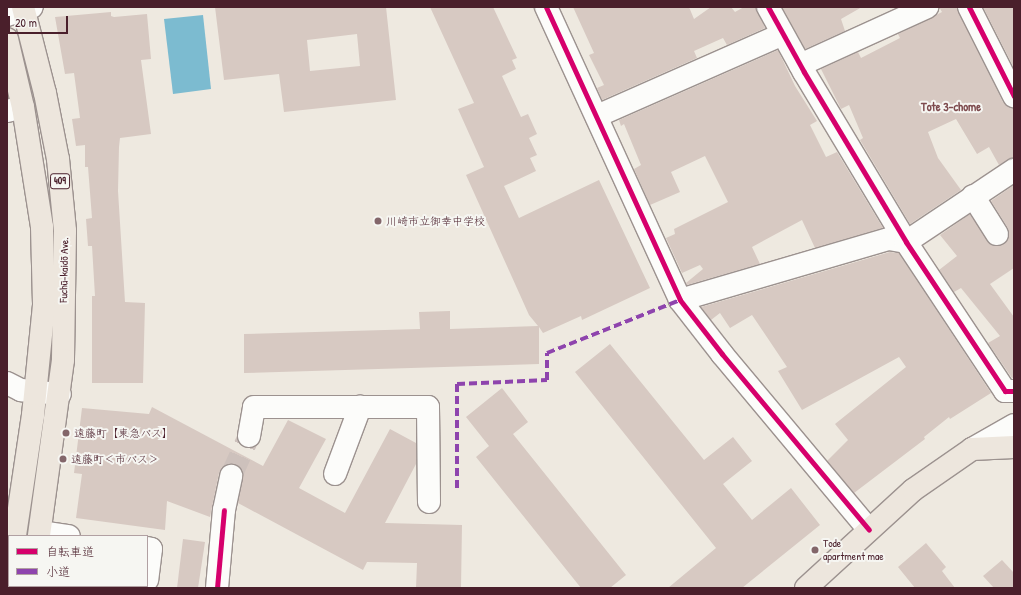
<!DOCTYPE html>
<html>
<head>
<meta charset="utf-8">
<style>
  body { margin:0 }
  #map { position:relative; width:1021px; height:595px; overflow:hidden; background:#eee9e0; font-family:"Patrick Hand","Klee One",sans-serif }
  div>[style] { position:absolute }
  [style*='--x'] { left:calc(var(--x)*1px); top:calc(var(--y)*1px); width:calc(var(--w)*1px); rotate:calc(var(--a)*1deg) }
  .water>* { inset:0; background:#7cbbd0 }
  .building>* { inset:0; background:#d7c9c2 }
  .minor-tunnel>* { height:22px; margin-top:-11px; transform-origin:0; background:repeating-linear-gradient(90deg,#cdc1bc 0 22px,transparent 0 33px) }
  .roads { filter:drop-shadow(1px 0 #9c928f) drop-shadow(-1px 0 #9c928f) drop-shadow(0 1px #9c928f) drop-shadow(0 -1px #9c928f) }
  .minor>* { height:22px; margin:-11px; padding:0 11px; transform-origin:11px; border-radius:11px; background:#fcfcfa }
  .major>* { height:22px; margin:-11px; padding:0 11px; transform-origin:11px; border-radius:11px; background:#ede6dd }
  .highway>* { height:22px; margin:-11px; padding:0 11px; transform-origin:11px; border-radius:11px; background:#ede6dd }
  .quiet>* { height:4px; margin-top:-2px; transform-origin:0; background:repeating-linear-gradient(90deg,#8e44ad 0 8px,transparent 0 12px) }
  .cycleway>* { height:5px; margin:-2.5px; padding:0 2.5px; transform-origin:2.5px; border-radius:2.5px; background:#d6006c }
  .dots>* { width:11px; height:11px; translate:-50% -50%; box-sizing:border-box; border:2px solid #f6f6f2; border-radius:50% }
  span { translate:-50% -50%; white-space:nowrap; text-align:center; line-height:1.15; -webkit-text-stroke:4px #f6f6f2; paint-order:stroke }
  .shield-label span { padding:1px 3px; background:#f6f6f2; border:1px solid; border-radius:3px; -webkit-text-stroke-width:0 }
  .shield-label { font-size:10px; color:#4a1f2b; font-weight:700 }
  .poi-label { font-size:11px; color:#4a1f2b }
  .left { translate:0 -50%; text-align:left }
  .street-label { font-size:11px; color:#4a1f2b }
  .neighbourhood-label { font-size:12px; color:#7e4b4e; font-weight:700 }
  .frame { position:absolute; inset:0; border:8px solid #4a1f2b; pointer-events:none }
  .legend { position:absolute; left:8px; top:535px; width:140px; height:52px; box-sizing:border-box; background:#f6f6f2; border:1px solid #b1a0a2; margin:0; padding:5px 7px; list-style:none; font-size:12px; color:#4a1f2b }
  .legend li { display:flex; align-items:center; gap:8px; height:20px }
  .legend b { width:20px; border:1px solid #b1a0a2 }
  .scale { position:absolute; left:8px; top:16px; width:60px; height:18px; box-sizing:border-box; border:2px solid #4a1f2b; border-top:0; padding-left:5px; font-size:12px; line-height:14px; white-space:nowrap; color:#4a1f2b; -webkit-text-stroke:3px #f6f6f2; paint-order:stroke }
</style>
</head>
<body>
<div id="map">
  <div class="water">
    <div style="clip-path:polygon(203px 15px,211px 89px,173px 94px,164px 19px)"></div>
  </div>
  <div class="building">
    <div style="clip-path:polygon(evenodd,215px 7px,386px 7px,396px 100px,284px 112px,279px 74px,224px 80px,215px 7px,357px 34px,360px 66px,310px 71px,307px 40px,357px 34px)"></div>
    <div style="clip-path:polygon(430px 7px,493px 7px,517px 58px,512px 60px,516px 69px,502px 76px,521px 117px,528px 114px,537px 134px,529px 138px,537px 155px,530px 158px,536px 171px,504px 186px,519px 218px,599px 180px,650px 288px,582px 320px,581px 316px,543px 333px,539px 327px,539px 364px,244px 373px,244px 334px,420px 329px,419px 312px,450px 311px,450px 329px,538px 326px,529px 315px,466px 175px,484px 167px,458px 109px,474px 103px)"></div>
    <div style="clip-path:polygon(573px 7px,689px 7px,694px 19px,711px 7px,731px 7px,735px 12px,744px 7px,756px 7px,765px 28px,727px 45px,723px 38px,694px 51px,697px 58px,602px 100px,597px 88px,604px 85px,589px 55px,594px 53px)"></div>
    <div style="clip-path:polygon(782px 7px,862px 7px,841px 19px,845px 31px,805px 49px)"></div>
    <div style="clip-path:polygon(939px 7px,957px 7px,1003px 102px,1014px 108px,1014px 158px,999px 165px,989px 147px,977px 154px,956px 119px,928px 132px,938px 158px,961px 190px,910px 224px,860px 140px,863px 138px,849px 105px,841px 109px,821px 69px,858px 52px,861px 58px,900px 38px,898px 34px,942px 12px)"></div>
    <div style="clip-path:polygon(983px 7px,1014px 7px,1014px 68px)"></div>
    <div style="clip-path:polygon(111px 12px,111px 16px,114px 17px,147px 14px,151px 59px,141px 60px,151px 134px,120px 138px,119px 147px,118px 191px,125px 302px,145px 303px,143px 383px,92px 383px,92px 296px,95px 296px,92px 246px,88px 246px,86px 219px,92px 218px,88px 167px,85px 167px,85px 145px,76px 146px,72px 119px,80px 118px,74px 73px,65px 74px,55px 17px)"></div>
    <div style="clip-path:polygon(778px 50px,795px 86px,817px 121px,810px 125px,826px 157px,837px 152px,883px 228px,815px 248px,802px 220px,752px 247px,760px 264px,687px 285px,686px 283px,703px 269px,700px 265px,682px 273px,666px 238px,675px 234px,674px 229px,728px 202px,705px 156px,671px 172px,680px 192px,650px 205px,634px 169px,641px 165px,624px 124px,621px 126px,619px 120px)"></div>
    <div style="clip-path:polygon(1014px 185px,1014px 268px,990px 284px,1014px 317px,1014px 377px,1012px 378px,988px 343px,1000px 336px,961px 288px,954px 292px,939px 270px,957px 256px,940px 235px,970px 214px,991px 245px,998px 246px,1008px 240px,1008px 228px,991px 201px)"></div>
    <div style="clip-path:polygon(890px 252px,899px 253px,991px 393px,950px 419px,949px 417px,924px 437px,925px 439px,854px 493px,827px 461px,848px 440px,835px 424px,906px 367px,899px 357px,802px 410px,778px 371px,787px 367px,752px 315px,730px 328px,720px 313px,711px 320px,701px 307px)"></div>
    <div style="clip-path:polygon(610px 344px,704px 460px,733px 437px,752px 461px,723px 484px,752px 520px,791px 488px,820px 525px,742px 588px,668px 588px,716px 548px,575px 372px)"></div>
    <div style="clip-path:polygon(502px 388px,528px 422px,513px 434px,626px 575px,610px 588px,581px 588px,476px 457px,489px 446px,466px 417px)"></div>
    <div style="clip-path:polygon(152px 407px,263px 466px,288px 420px,326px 439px,299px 488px,345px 513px,390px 429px,416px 443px,416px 464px,385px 523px,462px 525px,461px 588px,416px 588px,417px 563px,367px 562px,363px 570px,238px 503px,243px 472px,233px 464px,222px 467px,219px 473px,210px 517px,167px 501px,165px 530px,76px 518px,82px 474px,74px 473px,82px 408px,149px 414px)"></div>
    <div style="clip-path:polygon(183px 539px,205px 542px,198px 588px,177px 588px)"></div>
    <div style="clip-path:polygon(926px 543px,946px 567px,942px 571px,955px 588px,915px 588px,898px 567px)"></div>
    <div style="clip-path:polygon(1002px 560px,1014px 573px,1014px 588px,994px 588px,983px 576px)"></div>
  </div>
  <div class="minor-tunnel">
    <div style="--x:231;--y:476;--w:44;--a:-65.8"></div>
  </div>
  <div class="roads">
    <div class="minor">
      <div style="--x:546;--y:7;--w:322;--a:65.4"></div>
      <div style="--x:680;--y:300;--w:68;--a:52.1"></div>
      <div style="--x:722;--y:354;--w:229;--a:50.1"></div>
      <div style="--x:768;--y:7;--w:74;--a:61"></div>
      <div style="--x:804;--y:72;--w:198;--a:59"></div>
      <div style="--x:906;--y:242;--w:179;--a:56.4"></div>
      <div style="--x:1005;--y:391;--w:9;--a:0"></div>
      <div style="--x:969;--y:7;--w:100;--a:63.2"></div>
      <div style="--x:7;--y:15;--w:26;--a:-18"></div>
      <div style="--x:800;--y:65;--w:140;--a:-24.5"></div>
      <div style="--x:7;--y:111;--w:16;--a:-14"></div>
      <div style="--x:597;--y:116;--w:203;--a:-23.8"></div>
      <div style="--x:973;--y:196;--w:45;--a:57.7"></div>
      <div style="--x:680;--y:300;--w:218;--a:-16.3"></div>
      <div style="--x:889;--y:239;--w:17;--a:10"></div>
      <div style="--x:906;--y:242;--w:130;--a:-33.7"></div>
      <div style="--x:7;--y:383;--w:16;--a:27"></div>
      <div style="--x:21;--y:390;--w:39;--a:6"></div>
      <div style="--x:249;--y:436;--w:29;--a:-80"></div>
      <div style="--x:254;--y:407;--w:174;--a:0"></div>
      <div style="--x:428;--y:407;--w:95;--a:89.4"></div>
      <div style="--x:972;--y:449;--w:48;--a:-29.7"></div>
      <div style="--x:335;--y:474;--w:72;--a:-69.5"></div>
      <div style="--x:40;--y:532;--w:29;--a:8"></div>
      <div style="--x:147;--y:548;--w:4;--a:14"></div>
      <div style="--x:151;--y:549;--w:31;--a:97"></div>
      <div style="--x:217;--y:588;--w:78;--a:-84.9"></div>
      <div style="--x:224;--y:510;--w:35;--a:-78"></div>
    </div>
    <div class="major">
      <div style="--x:806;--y:588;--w:145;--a:-42.5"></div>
      <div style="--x:913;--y:490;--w:72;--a:-34.8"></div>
      <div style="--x:972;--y:449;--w:42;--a:-2.7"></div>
    </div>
    <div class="highway">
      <div style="--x:23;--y:7;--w:89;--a:75.7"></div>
      <div style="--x:45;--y:93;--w:67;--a:78.9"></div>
      <div style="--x:58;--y:159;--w:72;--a:84.4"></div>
      <div style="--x:65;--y:231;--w:129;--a:90.9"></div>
      <div style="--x:63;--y:360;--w:178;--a:97.8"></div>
      <div style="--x:7;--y:39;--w:70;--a:76.8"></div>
      <div style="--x:23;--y:107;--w:121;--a:81"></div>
      <div style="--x:42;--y:227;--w:78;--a:88.5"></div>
      <div style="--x:44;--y:305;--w:111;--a:95.7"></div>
      <div style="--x:33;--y:415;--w:122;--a:98.5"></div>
      <div style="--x:9;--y:588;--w:2;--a:-90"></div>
      <div style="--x:31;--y:588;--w:2;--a:-63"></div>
    </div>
  </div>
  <div class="quiet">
    <div style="--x:457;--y:488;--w:104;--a:-90"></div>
    <div style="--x:457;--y:384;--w:90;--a:-2.5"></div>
    <div style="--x:547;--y:380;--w:27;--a:-90"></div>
    <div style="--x:547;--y:353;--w:143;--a:-21.7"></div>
  </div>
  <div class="cycleway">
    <div style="--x:546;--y:7;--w:322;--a:65.4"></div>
    <div style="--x:680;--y:300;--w:68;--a:52.1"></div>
    <div style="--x:722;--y:354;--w:229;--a:50.1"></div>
    <div style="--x:768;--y:7;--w:74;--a:61"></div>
    <div style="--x:804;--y:72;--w:198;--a:59"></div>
    <div style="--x:906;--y:242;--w:179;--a:56.4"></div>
    <div style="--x:1005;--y:391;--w:9;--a:0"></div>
    <div style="--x:969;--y:7;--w:100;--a:63.2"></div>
    <div style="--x:217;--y:588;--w:78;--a:-84.9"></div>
  </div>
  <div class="dots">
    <div style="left:378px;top:221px;background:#83666a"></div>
    <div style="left:66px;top:433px;background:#83666a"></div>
    <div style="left:63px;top:459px;background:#83666a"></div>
    <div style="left:815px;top:550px;background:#83666a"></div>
  </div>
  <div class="shield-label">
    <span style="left:60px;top:181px">409</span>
  </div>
  <div class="poi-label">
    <span class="left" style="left:386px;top:221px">川崎市立御幸中学校</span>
    <span class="left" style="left:74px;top:433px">遠藤町【東急バス】</span>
    <span class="left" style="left:71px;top:459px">遠藤町＜市バス＞</span>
    <span class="left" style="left:823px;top:550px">Tode<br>apartment mae</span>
  </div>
  <div class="street-label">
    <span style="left:64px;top:270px;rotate:-89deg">Fuchū-kaidō Ave.</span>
  </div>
  <div class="neighbourhood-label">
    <span style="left:951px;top:107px">Tote 3-chome</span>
  </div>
  <div class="frame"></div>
  <ul class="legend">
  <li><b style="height:5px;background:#d6006c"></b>自転車道</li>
  <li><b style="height:5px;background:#8e44ad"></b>小道</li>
  </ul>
  <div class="scale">20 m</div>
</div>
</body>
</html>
